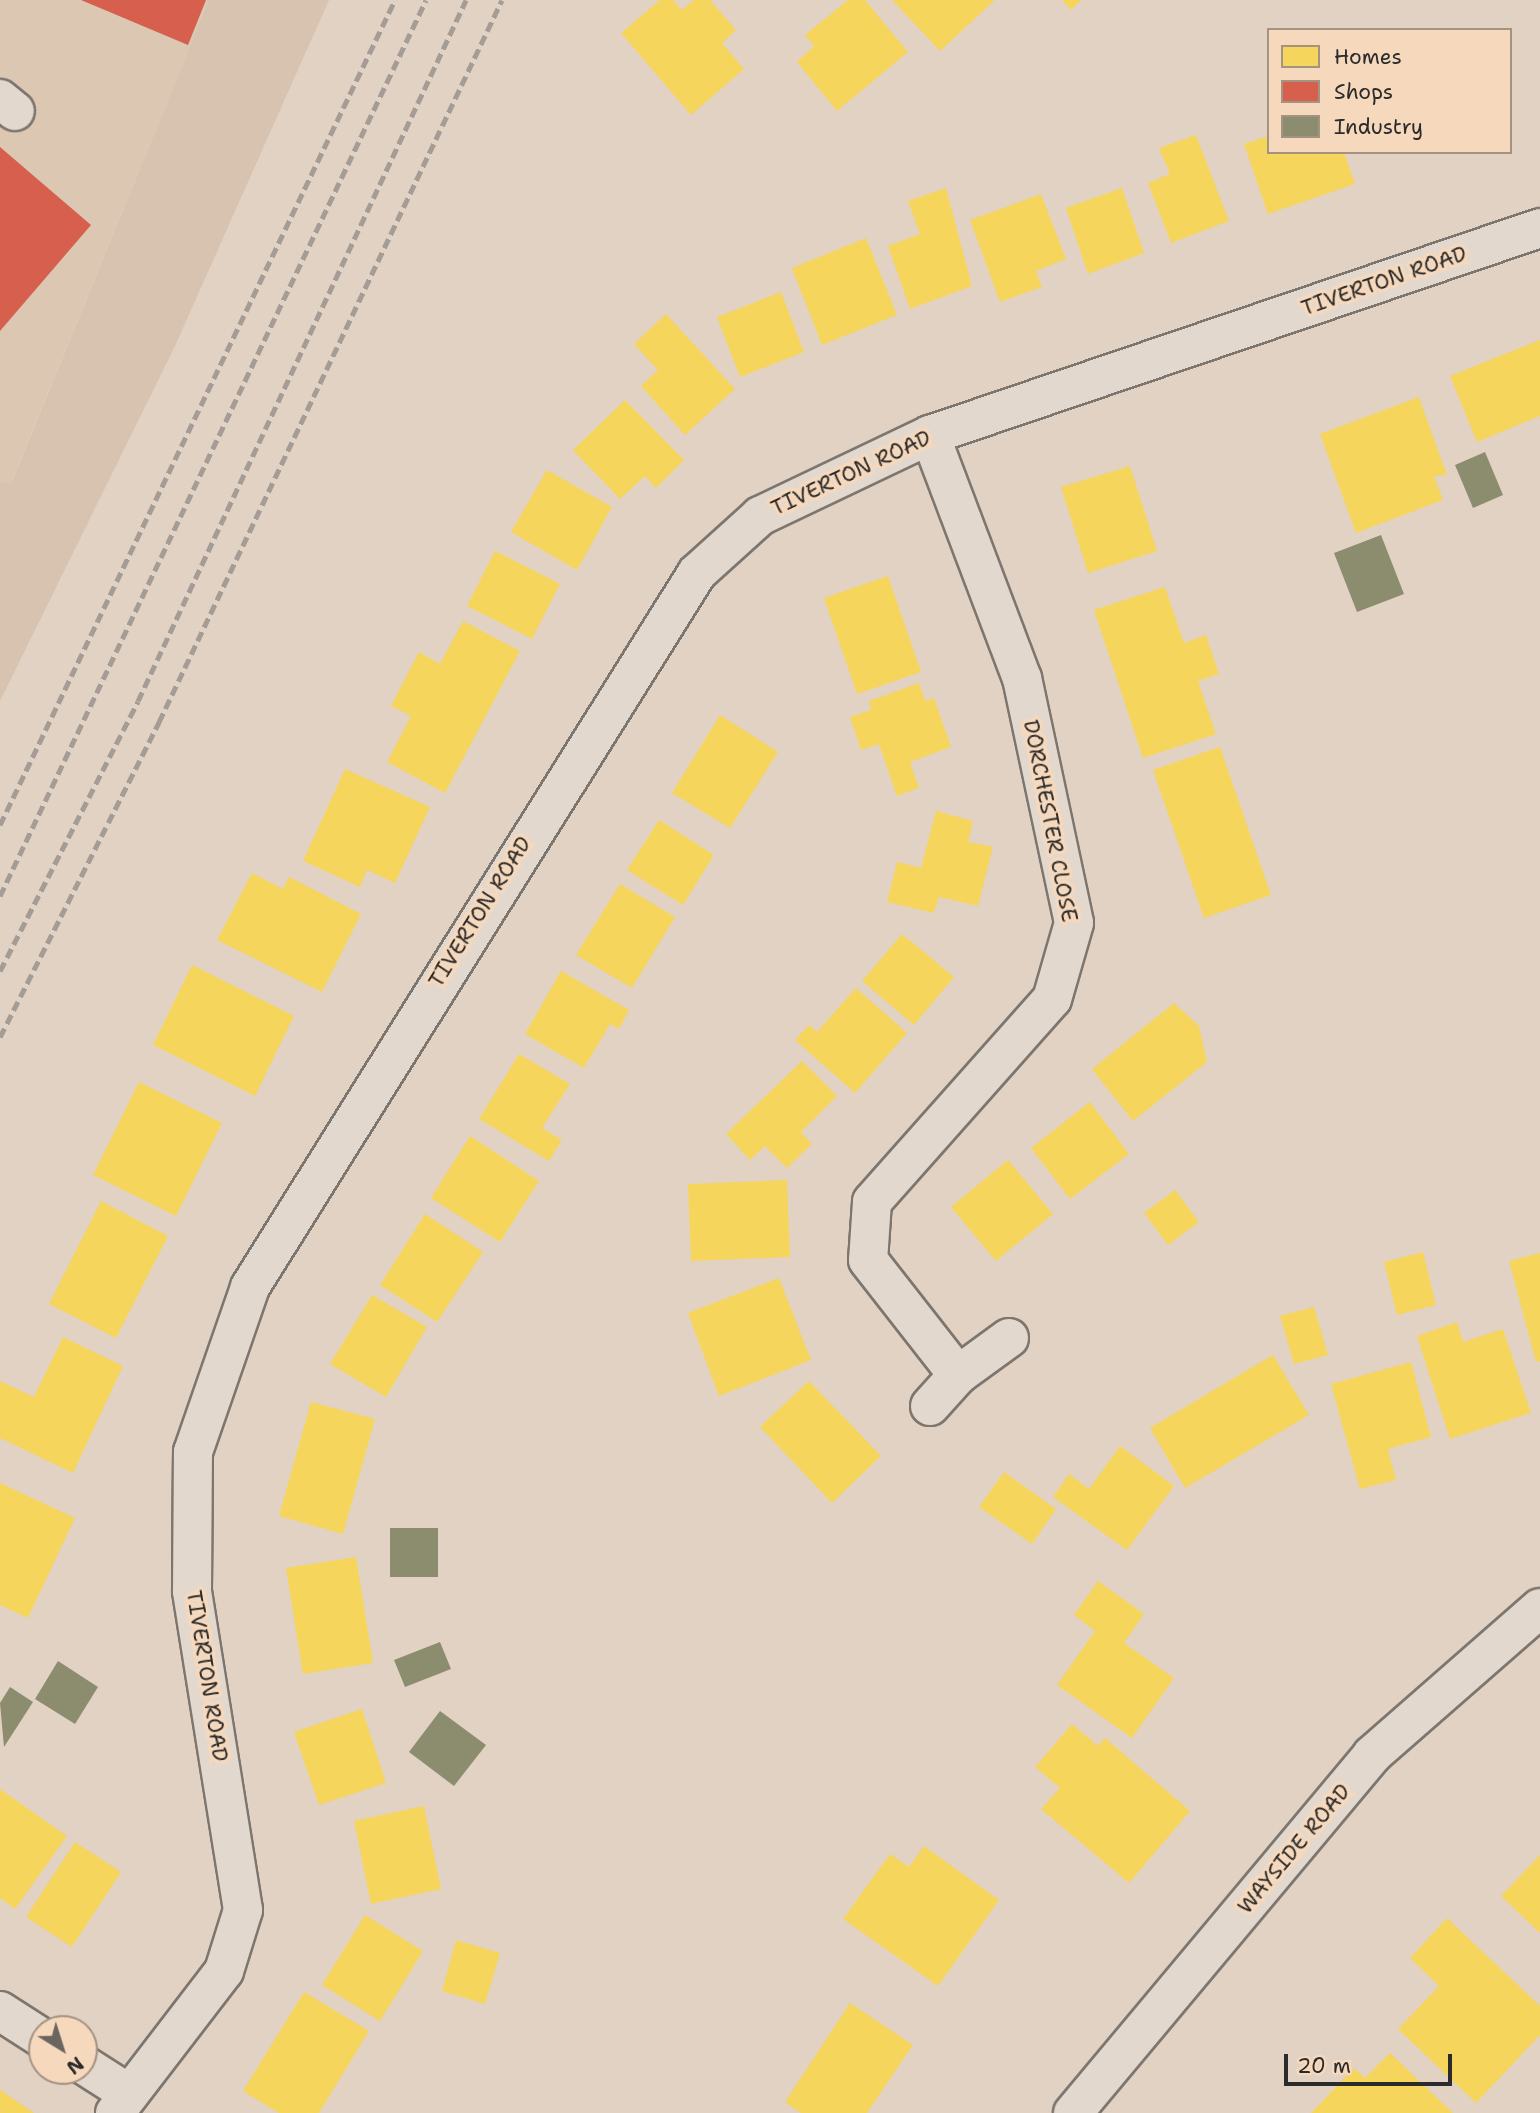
<!DOCTYPE html>
<html>
<head>
<meta charset="utf-8">
<style>
  body { margin:0 }
  #map { position:relative; width:1540px; height:2113px; overflow:hidden; background:#e1d2c3; font-family:"Shantell Sans",sans-serif }
  div>[style] { position:absolute }
  [style*='--x'] { left:calc(var(--x)*1px); top:calc(var(--y)*1px); width:calc(var(--w)*1px); rotate:calc(var(--a)*1deg) }
  .built>* { inset:0; background:#dbc7b2 }
  .green>* { inset:0; background:#d7c3af }
  .homes>* { inset:0; background:#f6d55c }
  .shops>* { inset:0; background:#d6604d }
  .industry>* { inset:0; background:#8c8c6e }
  .roads { filter:drop-shadow(2px 0 #7d766f) drop-shadow(-2px 0 #7d766f) drop-shadow(0 2px #7d766f) drop-shadow(0 -2px #7d766f) }
  .minor>* { height:38px; margin:-19px; padding:0 19px; transform-origin:19px; border-radius:19px; background:#e3d8cd }
  .rail>* { height:5px; margin-top:-2.5px; transform-origin:0; background:repeating-linear-gradient(90deg,#a59c95 0 10px,transparent 0 15px) }
  span { translate:-50% -50%; white-space:nowrap; text-align:center; line-height:1.15; -webkit-text-stroke:7px #f6d8bc; paint-order:stroke }
  .street-label { font-size:21px; color:#2b2b2b }
  .legend { position:absolute; left:1267px; top:28px; width:245px; height:126px; box-sizing:border-box; background:#f6d8bc; border:2px solid #a59382; margin:0; padding:9px 12px; list-style:none; font-size:21px; color:#2b2b2b }
  .legend li { display:flex; align-items:center; gap:14px; height:35px }
  .legend b { width:35px; border:2px solid #a59382 }
  .north { position:absolute; left:28px; top:2015px; width:70px; height:70px; box-sizing:border-box; background:#f6d8bc; border:2px solid #a59382; border-radius:50%; rotate:142deg; font-size:19px; font-weight:700; line-height:28px; text-align:center; color:#2b2b2b }
  .north::after { content:''; display:block; margin:auto; width:24px; height:32px; background:#6b6560; clip-path:polygon(50% 0,100% 100%,50% 72%,0 100%) }
  .scale { position:absolute; left:1284px; top:2054px; width:168px; height:32px; box-sizing:border-box; border:4px solid #2b2b2b; border-top:0; padding-left:9px; font-size:21px; line-height:24px; white-space:nowrap; color:#2b2b2b; -webkit-text-stroke:5px #f6d8bc; paint-order:stroke }
</style>
</head>
<body>
<div id="map">
  <div class="built">
    <div style="clip-path:polygon(0 0,209px 0,10px 485px,0 481px)"></div>
  </div>
  <div class="green">
    <div style="clip-path:polygon(209px 0,329px 0,175px 346px,0 701px,0 481px,11px 484px)"></div>
  </div>
  <div class="homes">
    <div style="clip-path:polygon(660px 0,673px 0,682px 10px,694px 0,710px 0,736px 30px,722px 43px,744px 69px,691px 115px,621px 33px)"></div>
    <div style="clip-path:polygon(848px 0,865px 0,908px 52px,837px 111px,797px 62px,814px 46px,805px 35px)"></div>
    <div style="clip-path:polygon(892px 0,995px 0,940px 51px)"></div>
    <div style="clip-path:polygon(1062px 0,1081px 0,1071px 10px)"></div>
    <div style="clip-path:polygon(1196px 135px,1229px 221px,1171px 243px,1148px 183px,1170px 174px,1159px 148px)"></div>
    <div style="clip-path:polygon(1269px 136px,1269px 152px,1344px 152px,1355px 184px,1268px 214px,1244px 144px)"></div>
    <div style="clip-path:polygon(946px 188px,972px 286px,910px 309px,888px 246px,920px 234px,908px 201px)"></div>
    <div style="clip-path:polygon(1122px 188px,1144px 253px,1088px 274px,1066px 208px)"></div>
    <div style="clip-path:polygon(1041px 194px,1066px 259px,1036px 271px,1042px 287px,1000px 302px,970px 220px)"></div>
    <div style="clip-path:polygon(866px 238px,897px 315px,822px 345px,792px 268px)"></div>
    <div style="clip-path:polygon(781px 292px,804px 352px,740px 377px,717px 317px)"></div>
    <div style="clip-path:polygon(666px 314px,735px 389px,685px 435px,641px 386px,658px 370px,634px 344px)"></div>
    <div style="clip-path:polygon(1540px 340px,1540px 416px,1477px 442px,1450px 376px)"></div>
    <div style="clip-path:polygon(1419px 397px,1447px 475px,1434px 476px,1443px 500px,1356px 533px,1320px 434px)"></div>
    <div style="clip-path:polygon(625px 400px,684px 460px,656px 488px,645px 476px,620px 499px,573px 450px)"></div>
    <div style="clip-path:polygon(1130px 466px,1157px 551px,1088px 573px,1061px 487px)"></div>
    <div style="clip-path:polygon(547px 470px,612px 507px,577px 570px,511px 532px)"></div>
    <div style="clip-path:polygon(495px 551px,560px 584px,532px 639px,467px 606px)"></div>
    <div style="clip-path:polygon(888px 576px,921px 672px,857px 694px,824px 598px)"></div>
    <div style="clip-path:polygon(1165px 587px,1184px 643px,1206px 635px,1219px 674px,1198px 681px,1216px 734px,1143px 758px,1094px 610px)"></div>
    <div style="clip-path:polygon(463px 621px,520px 651px,445px 793px,387px 762px,411px 716px,391px 706px,419px 652px,440px 664px)"></div>
    <div style="clip-path:polygon(919px 683px,925px 701px,934px 698px,951px 747px,910px 762px,919px 788px,897px 796px,879px 744px,861px 750px,850px 717px,871px 710px,869px 701px)"></div>
    <div style="clip-path:polygon(720px 715px,778px 752px,730px 828px,672px 793px)"></div>
    <div style="clip-path:polygon(1220px 747px,1271px 895px,1204px 918px,1153px 770px)"></div>
    <div style="clip-path:polygon(345px 769px,430px 807px,395px 883px,367px 870px,360px 887px,303px 861px)"></div>
    <div style="clip-path:polygon(936px 811px,973px 821px,968px 842px,993px 847px,978px 906px,939px 897px,934px 913px,887px 902px,897px 862px,921px 868px)"></div>
    <div style="clip-path:polygon(659px 820px,714px 855px,683px 905px,627px 870px)"></div>
    <div style="clip-path:polygon(252px 873px,283px 889px,289px 877px,361px 914px,322px 992px,217px 940px)"></div>
    <div style="clip-path:polygon(620px 884px,675px 917px,632px 988px,576px 955px)"></div>
    <div style="clip-path:polygon(902px 934px,954px 977px,914px 1025px,862px 981px)"></div>
    <div style="clip-path:polygon(192px 965px,294px 1016px,255px 1096px,153px 1045px)"></div>
    <div style="clip-path:polygon(561px 971px,629px 1010px,619px 1029px,610px 1024px,584px 1068px,525px 1034px)"></div>
    <div style="clip-path:polygon(856px 988px,907px 1033px,855px 1093px,795px 1040px,809px 1025px,817px 1032px)"></div>
    <div style="clip-path:polygon(1174px 1003px,1199px 1026px,1207px 1062px,1133px 1121px,1092px 1069px)"></div>
    <div style="clip-path:polygon(519px 1054px,570px 1084px,542px 1128px,562px 1140px,549px 1161px,479px 1119px)"></div>
    <div style="clip-path:polygon(802px 1061px,837px 1096px,801px 1132px,812px 1144px,787px 1168px,765px 1146px,750px 1160px,726px 1134px)"></div>
    <div style="clip-path:polygon(139px 1082px,222px 1123px,176px 1216px,93px 1175px)"></div>
    <div style="clip-path:polygon(1090px 1102px,1129px 1154px,1070px 1199px,1031px 1148px)"></div>
    <div style="clip-path:polygon(470px 1136px,539px 1181px,500px 1242px,431px 1198px)"></div>
    <div style="clip-path:polygon(1008px 1160px,1053px 1214px,996px 1261px,951px 1207px)"></div>
    <div style="clip-path:polygon(787px 1180px,790px 1257px,691px 1261px,688px 1184px)"></div>
    <div style="clip-path:polygon(1175px 1190px,1199px 1222px,1168px 1245px,1144px 1213px)"></div>
    <div style="clip-path:polygon(101px 1201px,168px 1236px,116px 1338px,49px 1304px)"></div>
    <div style="clip-path:polygon(425px 1214px,483px 1252px,437px 1322px,380px 1285px)"></div>
    <div style="clip-path:polygon(1423px 1252px,1436px 1305px,1397px 1315px,1384px 1262px)"></div>
    <div style="clip-path:polygon(1540px 1253px,1540px 1361px,1536px 1362px,1509px 1261px)"></div>
    <div style="clip-path:polygon(779px 1278px,811px 1360px,719px 1396px,688px 1313px)"></div>
    <div style="clip-path:polygon(372px 1295px,427px 1327px,386px 1397px,330px 1364px)"></div>
    <div style="clip-path:polygon(1314px 1307px,1328px 1355px,1294px 1364px,1280px 1316px)"></div>
    <div style="clip-path:polygon(1457px 1322px,1463px 1342px,1503px 1329px,1531px 1413px,1450px 1439px,1417px 1336px)"></div>
    <div style="clip-path:polygon(63px 1337px,123px 1366px,73px 1473px,0 1438px,0 1381px,34px 1397px)"></div>
    <div style="clip-path:polygon(1273px 1355px,1309px 1415px,1185px 1488px,1150px 1428px)"></div>
    <div style="clip-path:polygon(1411px 1362px,1431px 1437px,1388px 1449px,1396px 1480px,1360px 1489px,1331px 1384px)"></div>
    <div style="clip-path:polygon(809px 1381px,881px 1456px,832px 1503px,760px 1427px)"></div>
    <div style="clip-path:polygon(311px 1402px,375px 1419px,343px 1534px,279px 1516px)"></div>
    <div style="clip-path:polygon(1120px 1446px,1174px 1486px,1127px 1550px,1053px 1497px,1069px 1474px,1089px 1489px)"></div>
    <div style="clip-path:polygon(1004px 1472px,1056px 1509px,1032px 1544px,979px 1507px)"></div>
    <div style="clip-path:polygon(0 1483px,75px 1518px,28px 1618px,0 1605px)"></div>
    <div style="clip-path:polygon(356px 1557px,373px 1663px,303px 1674px,286px 1568px)"></div>
    <div style="clip-path:polygon(1098px 1581px,1144px 1614px,1124px 1643px,1174px 1678px,1132px 1738px,1057px 1685px,1095px 1631px,1074px 1615px)"></div>
    <div style="clip-path:polygon(362px 1709px,386px 1783px,319px 1805px,294px 1732px)"></div>
    <div style="clip-path:polygon(1072px 1724px,1098px 1746px,1105px 1738px,1190px 1811px,1129px 1883px,1041px 1809px,1060px 1788px,1035px 1767px)"></div>
    <div style="clip-path:polygon(0 1789px,67px 1836px,15px 1909px,0 1898px)"></div>
    <div style="clip-path:polygon(424px 1806px,441px 1889px,371px 1904px,354px 1821px)"></div>
    <div style="clip-path:polygon(75px 1842px,121px 1872px,72px 1947px,26px 1917px)"></div>
    <div style="clip-path:polygon(924px 1846px,999px 1900px,938px 1986px,843px 1919px,890px 1854px,909px 1867px)"></div>
    <div style="clip-path:polygon(1540px 1855px,1540px 1933px,1501px 1896px)"></div>
    <div style="clip-path:polygon(365px 1915px,423px 1951px,380px 2021px,322px 1985px)"></div>
    <div style="clip-path:polygon(1447px 1918px,1540px 2006px,1540px 2035px,1476px 2103px,1398px 2029px,1439px 1986px,1410px 1958px)"></div>
    <div style="clip-path:polygon(456px 1940px,500px 1953px,485px 2004px,442px 1991px)"></div>
    <div style="clip-path:polygon(304px 1992px,369px 2031px,319px 2113px,279px 2113px,243px 2091px)"></div>
    <div style="clip-path:polygon(850px 2003px,913px 2045px,867px 2113px,801px 2113px,785px 2102px)"></div>
    <div style="clip-path:polygon(1390px 2053px,1453px 2113px,1311px 2113px,1354px 2068px,1365px 2078px)"></div>
    <div style="clip-path:polygon(0 2090px,34px 2113px,0 2113px)"></div>
  </div>
  <div class="shops">
    <div style="clip-path:polygon(81px 0,206px 0,188px 45px)"></div>
    <div style="clip-path:polygon(0 147px,91px 225px,0 331px)"></div>
  </div>
  <div class="industry">
    <div style="clip-path:polygon(1485px 452px,1503px 495px,1473px 508px,1455px 465px)"></div>
    <div style="clip-path:polygon(1381px 535px,1404px 594px,1357px 612px,1334px 553px)"></div>
    <div style="clip-path:polygon(390px 1528px,438px 1528px,438px 1577px,390px 1577px)"></div>
    <div style="clip-path:polygon(440px 1642px,451px 1669px,405px 1687px,394px 1660px)"></div>
    <div style="clip-path:polygon(58px 1661px,98px 1687px,75px 1724px,35px 1699px)"></div>
    <div style="clip-path:polygon(10px 1687px,33px 1702px,4px 1747px,0 1703px)"></div>
    <div style="clip-path:polygon(440px 1711px,486px 1745px,454px 1786px,409px 1752px)"></div>
  </div>
  <div class="roads">
    <div class="minor">
      <div style="--x:0;--y:99;--w:19;--a:39"></div>
      <div style="--x:930;--y:435;--w:260;--a:69.3"></div>
      <div style="--x:1022;--y:678;--w:250;--a:78"></div>
      <div style="--x:1074;--y:923;--w:79;--a:106.1"></div>
      <div style="--x:1052;--y:999;--w:271;--a:131.6"></div>
      <div style="--x:872;--y:1202;--w:58;--a:93.9"></div>
      <div style="--x:868;--y:1260;--w:146;--a:52"></div>
      <div style="--x:930;--y:1406;--w:42;--a:-47.9"></div>
      <div style="--x:958;--y:1375;--w:63;--a:-36"></div>
      <div style="--x:0;--y:2011;--w:50;--a:32.7"></div>
      <div style="--x:84;--y:2065;--w:52;--a:32.5"></div>
      <div style="--x:115;--y:2113;--w:179;--a:-52.5"></div>
      <div style="--x:224;--y:1971;--w:64;--a:-72.7"></div>
      <div style="--x:243;--y:1910;--w:323;--a:-99.1"></div>
      <div style="--x:192;--y:1591;--w:139;--a:-89.6"></div>
      <div style="--x:193;--y:1452;--w:175;--a:-70.9"></div>
      <div style="--x:250;--y:1287;--w:842;--a:-57.95"></div>
      <div style="--x:697;--y:573;--w:85;--a:-42.1"></div>
      <div style="--x:760;--y:516;--w:188;--a:-25.5"></div>
      <div style="--x:930;--y:435;--w:644;--a:-18.74"></div>
      <div style="--x:1073;--y:2113;--w:466;--a:-50.1"></div>
      <div style="--x:1372;--y:1755;--w:223;--a:-41.2"></div>
    </div>
  </div>
  <div class="rail">
    <div style="--x:0;--y:825;--w:915;--a:-64.42"></div>
    <div style="--x:0;--y:896;--w:992;--a:-64.57"></div>
    <div style="--x:0;--y:971;--w:303;--a:-62.9"></div>
    <div style="--x:138;--y:701;--w:774;--a:-64.92"></div>
    <div style="--x:0;--y:1037;--w:353;--a:-63.2"></div>
    <div style="--x:159;--y:722;--w:799;--a:-64.59"></div>
  </div>
  <div class="street-label">
    <span style="left:1384px;top:281px;rotate:-19deg">TIVERTON ROAD</span>
    <span style="left:851px;top:473px;rotate:-25deg">TIVERTON ROAD</span>
    <span style="left:1050px;top:821px;rotate:79deg">DORCHESTER CLOSE</span>
    <span style="left:480px;top:912px;rotate:-58deg">TIVERTON ROAD</span>
    <span style="left:207px;top:1676px;rotate:81deg">TIVERTON ROAD</span>
    <span style="left:1294px;top:1849px;rotate:-50deg">WAYSIDE ROAD</span>
  </div>
  <ul class="legend">
  <li><b style="height:19px;background:#f6d55c"></b>Homes</li>
  <li><b style="height:19px;background:#d6604d"></b>Shops</li>
  <li><b style="height:19px;background:#8c8c6e"></b>Industry</li>
  </ul>
  <div class="north">N</div>
  <div class="scale">20 m</div>
</div>
</body>
</html>
